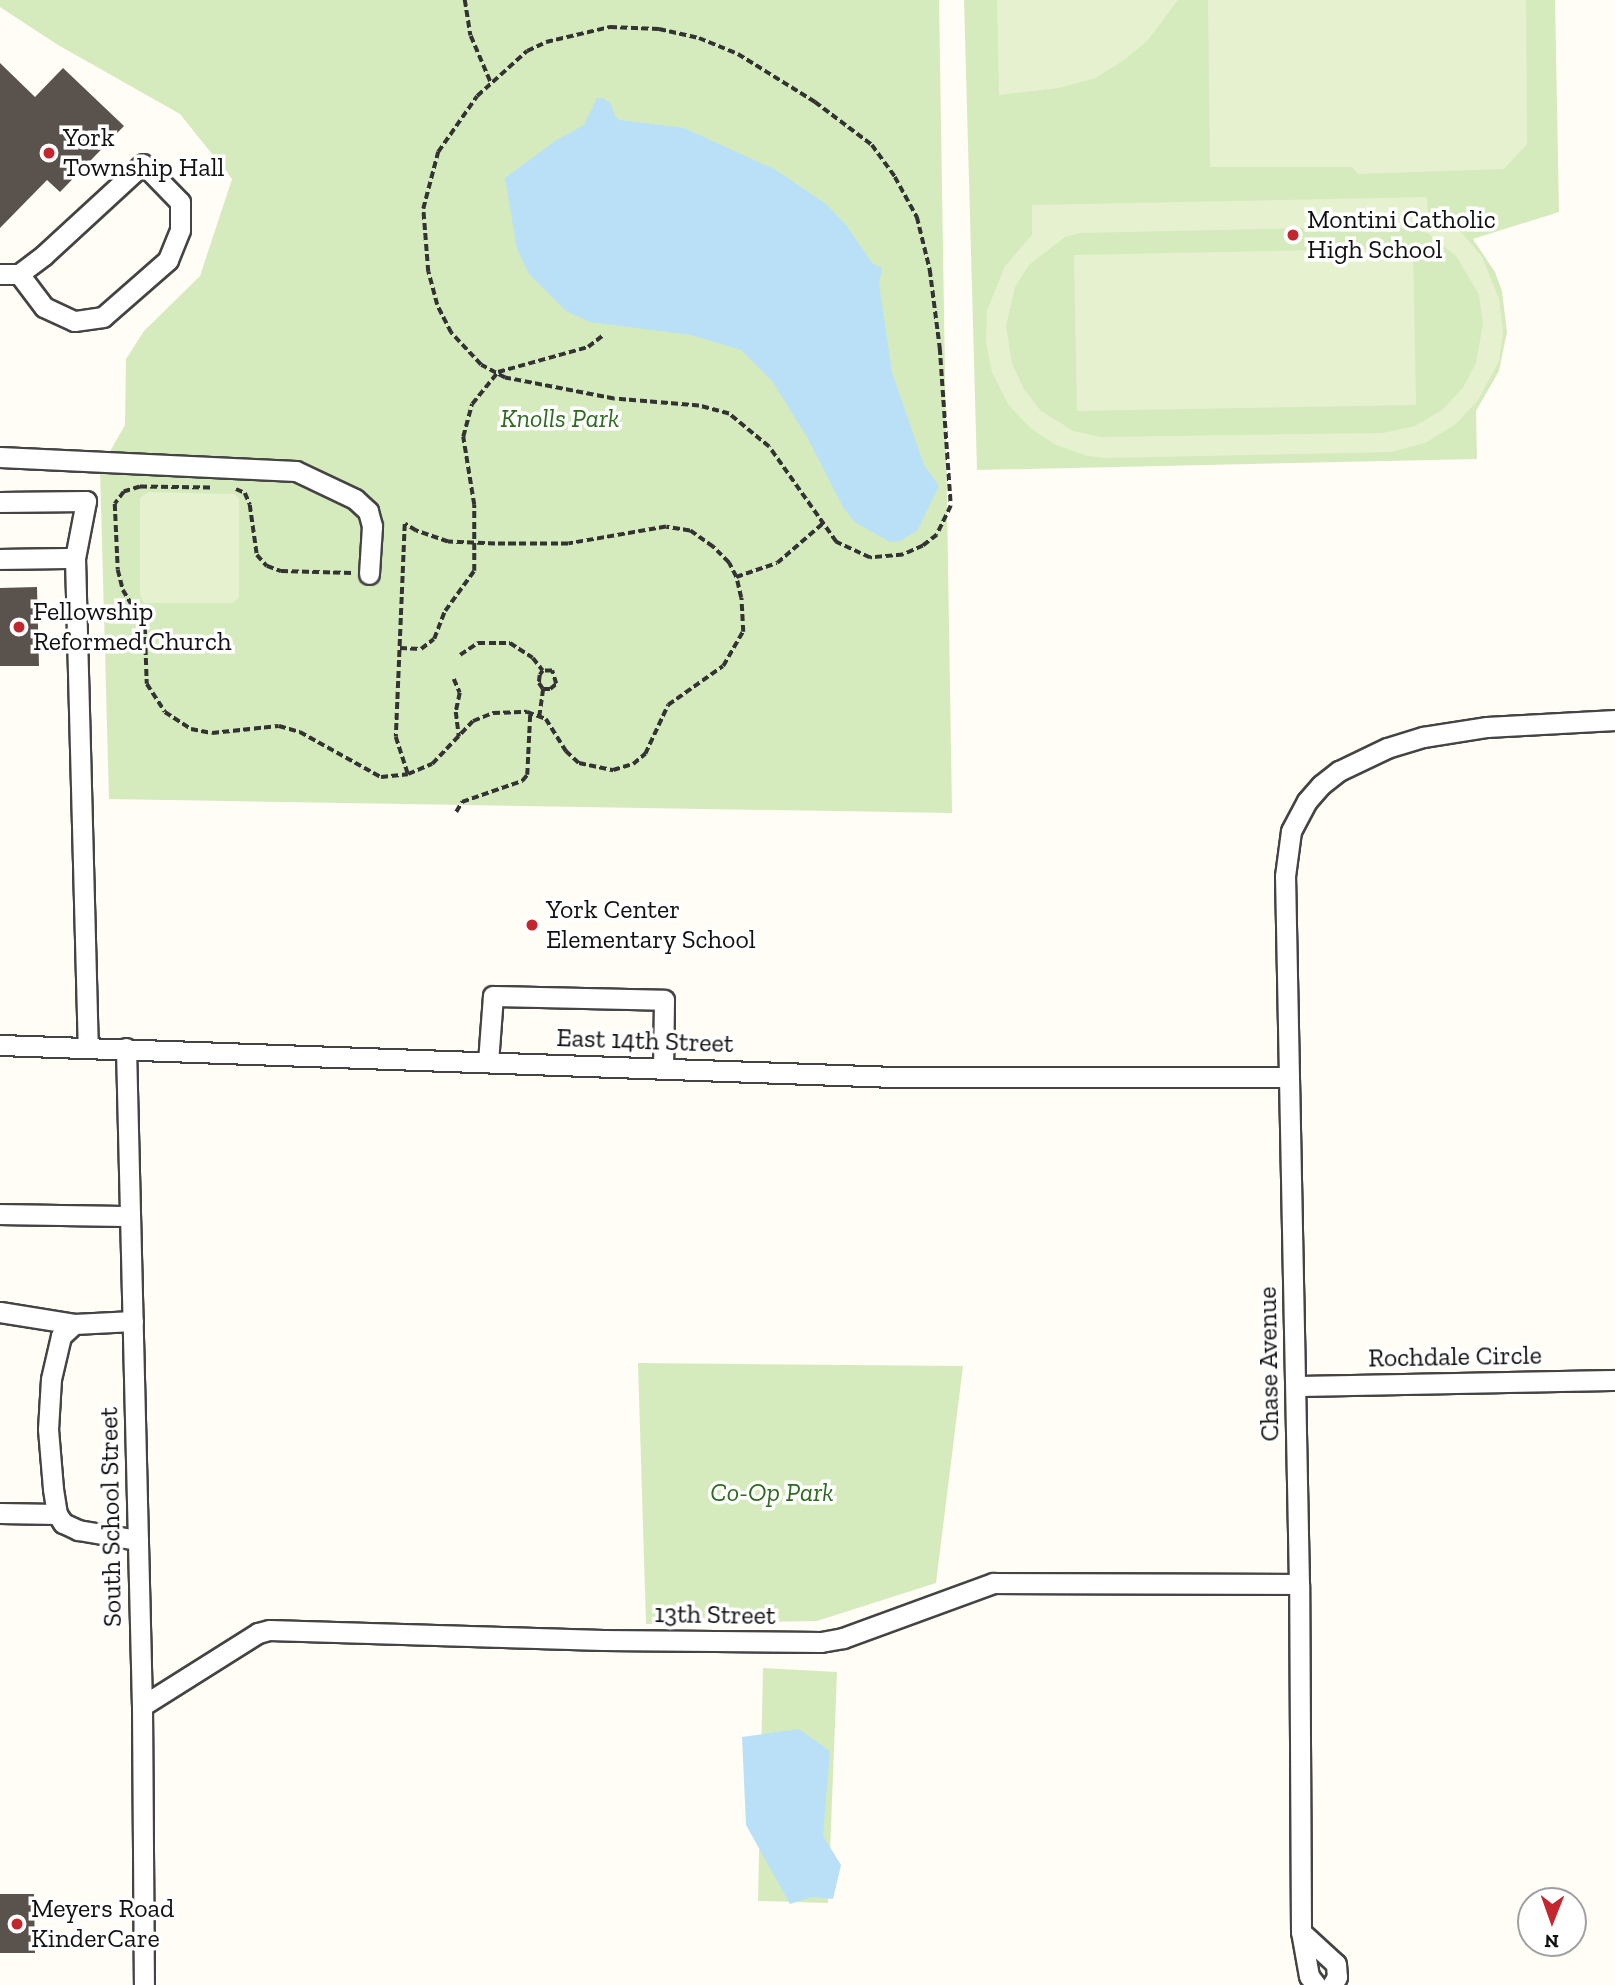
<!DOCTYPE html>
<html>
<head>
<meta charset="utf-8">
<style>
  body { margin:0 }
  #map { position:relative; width:1615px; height:1985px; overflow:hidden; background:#fffdf5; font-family:"Zilla Slab",serif }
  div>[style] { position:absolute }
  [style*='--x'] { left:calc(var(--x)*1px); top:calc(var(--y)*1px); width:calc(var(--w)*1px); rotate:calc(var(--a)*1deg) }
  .green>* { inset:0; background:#d5ebbd }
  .pitch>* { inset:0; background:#e6f2cf }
  .water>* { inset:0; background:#b9e0f7 }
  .building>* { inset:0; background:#5a524d }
  .path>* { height:3.5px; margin-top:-1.75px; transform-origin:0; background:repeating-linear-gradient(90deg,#333 0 7px,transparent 0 10.5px) }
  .roads { filter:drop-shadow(2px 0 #444) drop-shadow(-2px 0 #444) drop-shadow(0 2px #444) drop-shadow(0 -2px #444) }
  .minor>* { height:19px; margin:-9.5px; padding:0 9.5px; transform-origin:9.5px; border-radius:9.5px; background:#fff }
  .dots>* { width:19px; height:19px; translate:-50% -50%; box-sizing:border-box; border:4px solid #fff; border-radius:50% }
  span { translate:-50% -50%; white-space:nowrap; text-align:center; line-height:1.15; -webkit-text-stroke:7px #fff; paint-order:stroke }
  .poi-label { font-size:26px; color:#111 }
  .left { translate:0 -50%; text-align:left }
  .park-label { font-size:26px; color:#2f6b1f; font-style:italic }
  .street-label { font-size:26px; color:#111 }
  .north { position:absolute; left:1517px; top:1887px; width:70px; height:70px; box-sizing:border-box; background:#fff; border:2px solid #a0a0a0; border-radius:50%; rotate:181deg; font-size:19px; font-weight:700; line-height:28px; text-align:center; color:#111 }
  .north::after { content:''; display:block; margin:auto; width:24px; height:32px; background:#c4262e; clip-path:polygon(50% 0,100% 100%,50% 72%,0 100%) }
</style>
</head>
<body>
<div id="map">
  <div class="green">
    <div style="clip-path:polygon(0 0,939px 0,952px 813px,109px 799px,100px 469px,125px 425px,126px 359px,144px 331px,200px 276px,232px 179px,180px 114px,58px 45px,0 7px)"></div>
    <div style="clip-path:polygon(964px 0,1555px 0,1559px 212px,1473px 239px,1495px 272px,1502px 291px,1507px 332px,1499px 371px,1476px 411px,1477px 459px,977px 470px)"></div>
    <div style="clip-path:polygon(638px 1363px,963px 1366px,936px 1583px,817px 1621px,646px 1624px)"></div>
    <div style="clip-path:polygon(763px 1668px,837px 1672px,828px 1903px,758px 1901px)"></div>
  </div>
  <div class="pitch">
    <div style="clip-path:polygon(997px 0,1178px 0,1148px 40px,1127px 58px,1096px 78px,1059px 88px,999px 95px)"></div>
    <div style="clip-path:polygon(1208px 0,1526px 0,1527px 144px,1504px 169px,1358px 174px,1352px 167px,1210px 167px)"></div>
    <div style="clip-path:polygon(evenodd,1427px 197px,1428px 213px,1462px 233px,1482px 257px,1499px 299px,1503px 331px,1499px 361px,1478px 400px,1456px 424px,1425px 443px,1391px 452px,1107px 458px,1088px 456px,1056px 445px,1030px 428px,1008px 404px,992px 372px,986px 343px,987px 311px,1005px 266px,1032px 235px,1032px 205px,1427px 197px,1393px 226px,1428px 233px,1457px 257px,1479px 295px,1483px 323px,1476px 363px,1463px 388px,1442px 410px,1415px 426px,1383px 433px,1101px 437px,1073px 431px,1040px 410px,1024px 389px,1012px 364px,1006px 326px,1015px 287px,1030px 264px,1065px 237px,1081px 233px,1393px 226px)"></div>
    <div style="clip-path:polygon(1413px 248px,1416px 405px,1077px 411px,1074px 255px)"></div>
    <div style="clip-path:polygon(148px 492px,234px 494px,239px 499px,239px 597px,233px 603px,144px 603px,140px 595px,140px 498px)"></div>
  </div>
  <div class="water">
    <div style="clip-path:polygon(597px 98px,603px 98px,611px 104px,615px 116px,620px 120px,684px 128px,776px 170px,826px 204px,846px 225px,873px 264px,882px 268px,879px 284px,892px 372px,924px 465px,939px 486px,917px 531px,900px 541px,890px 542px,856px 523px,844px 509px,807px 437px,772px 381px,741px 350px,691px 335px,590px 322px,566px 311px,529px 274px,517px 249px,505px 178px,555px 141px,584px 125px)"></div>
    <div style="clip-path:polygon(799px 1729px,830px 1751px,823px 1836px,841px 1865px,833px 1899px,812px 1897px,790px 1904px,746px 1825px,742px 1737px)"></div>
  </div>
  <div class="building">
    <div style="clip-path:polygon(0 63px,35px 97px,63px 68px,124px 126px,60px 192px,47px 180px,0 228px)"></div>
    <div style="clip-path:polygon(37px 587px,39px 666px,0 666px,0 588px)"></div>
    <div style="clip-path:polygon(0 1894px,34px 1894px,35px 1953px,0 1953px)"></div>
  </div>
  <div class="path">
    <div style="--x:465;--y:0;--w:36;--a:81"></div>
    <div style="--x:471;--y:36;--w:51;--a:66.9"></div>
    <div style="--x:610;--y:27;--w:49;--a:2.3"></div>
    <div style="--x:659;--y:29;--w:41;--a:12.7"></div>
    <div style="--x:699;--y:38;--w:42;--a:22.3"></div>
    <div style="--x:738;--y:54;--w:91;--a:31.9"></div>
    <div style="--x:815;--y:102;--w:71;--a:37"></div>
    <div style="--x:872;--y:145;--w:39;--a:54"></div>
    <div style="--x:895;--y:177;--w:46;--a:61.2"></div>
    <div style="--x:917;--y:217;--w:55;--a:76.2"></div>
    <div style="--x:930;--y:270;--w:79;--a:82.7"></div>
    <div style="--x:940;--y:348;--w:158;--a:86"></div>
    <div style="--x:951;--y:506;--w:32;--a:116"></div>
    <div style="--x:937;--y:535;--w:18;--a:142"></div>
    <div style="--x:923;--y:546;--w:22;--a:156"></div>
    <div style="--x:903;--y:555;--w:33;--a:175"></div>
    <div style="--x:870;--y:558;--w:38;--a:-155"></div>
    <div style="--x:836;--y:542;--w:116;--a:-125.2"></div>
    <div style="--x:769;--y:447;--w:52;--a:-140.5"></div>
    <div style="--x:729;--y:414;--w:31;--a:-165"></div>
    <div style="--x:699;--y:406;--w:85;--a:-175.3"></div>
    <div style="--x:614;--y:399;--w:111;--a:-169.1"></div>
    <div style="--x:505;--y:378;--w:27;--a:-152"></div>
    <div style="--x:481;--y:365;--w:44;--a:-133.2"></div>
    <div style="--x:451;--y:333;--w:31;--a:-117"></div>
    <div style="--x:437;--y:305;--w:34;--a:-105"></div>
    <div style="--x:428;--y:272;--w:63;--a:-94.5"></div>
    <div style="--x:423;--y:209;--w:59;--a:-75.3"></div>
    <div style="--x:438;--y:152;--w:68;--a:-55.1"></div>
    <div style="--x:477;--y:96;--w:67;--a:-42"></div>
    <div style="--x:527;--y:51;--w:21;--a:-25"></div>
    <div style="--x:546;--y:42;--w:66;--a:-13.2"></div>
    <div style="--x:210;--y:488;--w:70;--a:-179.2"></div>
    <div style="--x:140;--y:487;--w:17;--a:163"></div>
    <div style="--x:124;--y:492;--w:15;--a:127"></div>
    <div style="--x:115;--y:504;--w:66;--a:87.4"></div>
    <div style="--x:118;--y:570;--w:21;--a:76"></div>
    <div style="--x:123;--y:590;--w:43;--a:59.3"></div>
    <div style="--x:145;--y:627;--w:57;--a:88"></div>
    <div style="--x:147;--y:684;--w:33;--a:57"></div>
    <div style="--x:165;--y:712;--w:31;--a:33"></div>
    <div style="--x:191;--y:729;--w:21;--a:11"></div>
    <div style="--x:212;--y:733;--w:67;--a:-6"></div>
    <div style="--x:279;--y:726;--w:22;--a:16"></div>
    <div style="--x:300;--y:732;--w:93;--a:29.1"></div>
    <div style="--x:381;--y:777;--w:27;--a:-6"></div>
    <div style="--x:408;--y:774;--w:26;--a:-23"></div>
    <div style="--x:432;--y:764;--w:59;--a:-46.4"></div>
    <div style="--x:473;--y:721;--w:22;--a:-22"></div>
    <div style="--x:493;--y:713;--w:34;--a:-2"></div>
    <div style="--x:527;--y:712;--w:20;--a:20"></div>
    <div style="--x:546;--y:719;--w:38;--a:58"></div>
    <div style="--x:566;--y:751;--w:18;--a:43"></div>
    <div style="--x:579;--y:763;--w:35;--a:12"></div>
    <div style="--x:613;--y:770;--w:21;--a:-17"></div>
    <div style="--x:633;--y:764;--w:16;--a:-40"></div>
    <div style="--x:645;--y:754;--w:54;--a:-64.9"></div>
    <div style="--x:668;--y:705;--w:67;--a:-35.3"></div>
    <div style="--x:723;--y:666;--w:39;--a:-60"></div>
    <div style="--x:743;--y:632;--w:34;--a:-93"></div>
    <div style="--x:741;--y:598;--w:22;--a:-103"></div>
    <div style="--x:736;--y:577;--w:16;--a:-117"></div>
    <div style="--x:729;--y:563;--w:23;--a:-135"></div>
    <div style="--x:713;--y:547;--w:28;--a:-145"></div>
    <div style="--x:690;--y:531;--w:24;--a:-171"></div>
    <div style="--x:666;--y:527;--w:99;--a:170.2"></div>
    <div style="--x:568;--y:544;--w:73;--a:180"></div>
    <div style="--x:495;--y:544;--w:47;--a:-177.6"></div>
    <div style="--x:448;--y:542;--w:34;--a:-161"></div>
    <div style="--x:416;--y:531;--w:13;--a:-148"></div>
    <div style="--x:236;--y:489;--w:10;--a:24"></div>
    <div style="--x:245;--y:493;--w:13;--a:67"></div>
    <div style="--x:250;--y:505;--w:50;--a:82"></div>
    <div style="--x:257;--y:555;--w:15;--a:48"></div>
    <div style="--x:267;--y:566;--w:15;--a:20"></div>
    <div style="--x:281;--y:571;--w:71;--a:1.6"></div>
    <div style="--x:405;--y:524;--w:213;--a:92.4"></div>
    <div style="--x:396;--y:737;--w:39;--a:72"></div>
    <div style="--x:736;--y:577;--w:43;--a:-18.9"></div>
    <div style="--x:777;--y:563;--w:60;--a:-40.9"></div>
    <div style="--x:400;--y:648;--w:21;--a:3"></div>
    <div style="--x:421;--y:649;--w:16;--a:-38"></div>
    <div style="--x:434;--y:639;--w:30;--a:-69"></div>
    <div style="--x:445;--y:611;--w:49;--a:-54.1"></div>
    <div style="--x:474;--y:571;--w:66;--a:-90"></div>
    <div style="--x:474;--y:505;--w:69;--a:-99.2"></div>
    <div style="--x:463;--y:437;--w:34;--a:-75"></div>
    <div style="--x:472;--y:404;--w:41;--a:-50.9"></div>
    <div style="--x:498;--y:372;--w:93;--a:-15.5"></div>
    <div style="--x:588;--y:347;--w:18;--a:-38"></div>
    <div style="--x:460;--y:655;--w:22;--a:-34"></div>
    <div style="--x:478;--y:643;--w:32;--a:0"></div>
    <div style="--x:510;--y:643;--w:27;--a:33"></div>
    <div style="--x:533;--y:658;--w:16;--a:52"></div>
    <div style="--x:454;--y:679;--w:15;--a:67"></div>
    <div style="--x:460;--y:693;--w:19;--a:102"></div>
    <div style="--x:456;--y:712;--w:25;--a:83"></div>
    <div style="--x:539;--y:717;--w:28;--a:-82"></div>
    <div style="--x:543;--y:689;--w:7;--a:0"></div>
    <div style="--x:550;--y:689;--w:8;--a:-40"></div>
    <div style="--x:556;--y:684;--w:14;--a:-107"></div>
    <div style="--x:552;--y:671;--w:9;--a:180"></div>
    <div style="--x:543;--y:671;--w:5;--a:127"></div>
    <div style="--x:540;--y:675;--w:8;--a:97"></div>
    <div style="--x:539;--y:683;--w:7;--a:56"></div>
    <div style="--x:456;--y:812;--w:12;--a:-59"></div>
    <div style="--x:462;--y:802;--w:64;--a:-19.3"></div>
    <div style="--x:522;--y:781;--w:8;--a:-50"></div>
    <div style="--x:527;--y:775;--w:61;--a:-87.2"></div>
  </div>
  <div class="roads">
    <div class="minor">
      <div style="--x:0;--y:274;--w:19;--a:0"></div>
      <div style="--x:19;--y:274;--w:31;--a:-37"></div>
      <div style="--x:44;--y:255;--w:134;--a:-42.6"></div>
      <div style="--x:143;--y:164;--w:53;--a:45.8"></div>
      <div style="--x:180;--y:202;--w:28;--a:90"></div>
      <div style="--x:180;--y:230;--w:32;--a:112"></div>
      <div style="--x:168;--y:260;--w:86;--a:138.8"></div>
      <div style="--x:103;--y:317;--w:29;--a:172"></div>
      <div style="--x:74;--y:321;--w:33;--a:-155"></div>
      <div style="--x:44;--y:307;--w:41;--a:-127.1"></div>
      <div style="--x:0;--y:457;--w:296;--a:2.7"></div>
      <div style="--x:296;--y:471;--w:65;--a:25.4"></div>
      <div style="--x:355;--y:499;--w:18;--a:43"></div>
      <div style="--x:368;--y:511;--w:16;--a:75"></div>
      <div style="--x:372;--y:526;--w:48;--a:93.6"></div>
      <div style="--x:0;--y:502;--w:86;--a:-0.7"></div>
      <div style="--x:86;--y:501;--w:58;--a:100.9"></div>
      <div style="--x:75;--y:558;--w:489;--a:88.5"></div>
      <div style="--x:0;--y:559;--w:75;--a:-0.8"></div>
      <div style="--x:0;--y:1045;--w:897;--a:2.05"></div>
      <div style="--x:896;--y:1077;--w:393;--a:0"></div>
      <div style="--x:126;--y:1048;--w:658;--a:88.61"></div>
      <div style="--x:142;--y:1706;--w:279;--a:89.6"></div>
      <div style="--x:488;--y:1062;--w:66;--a:-85.7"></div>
      <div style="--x:493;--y:996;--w:171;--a:1.3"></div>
      <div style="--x:664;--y:1000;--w:68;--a:90.8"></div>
      <div style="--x:0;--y:1214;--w:130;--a:0.9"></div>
      <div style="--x:0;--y:1312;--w:75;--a:9.2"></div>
      <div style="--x:133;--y:1321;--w:59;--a:177.1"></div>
      <div style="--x:74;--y:1324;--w:18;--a:137"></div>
      <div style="--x:61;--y:1336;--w:44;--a:103.1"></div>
      <div style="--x:51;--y:1379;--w:50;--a:93.4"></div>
      <div style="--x:48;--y:1429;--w:60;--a:85.2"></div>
      <div style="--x:53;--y:1489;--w:25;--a:81"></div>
      <div style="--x:57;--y:1514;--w:11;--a:56"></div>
      <div style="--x:63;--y:1523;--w:17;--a:25"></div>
      <div style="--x:78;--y:1530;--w:61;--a:9.5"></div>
      <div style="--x:1296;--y:1386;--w:319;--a:-1.1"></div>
      <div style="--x:0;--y:1513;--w:57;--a:1"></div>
      <div style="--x:142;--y:1706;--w:137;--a:-32.2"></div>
      <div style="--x:258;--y:1633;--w:11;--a:-15"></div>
      <div style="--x:269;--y:1630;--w:334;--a:1.7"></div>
      <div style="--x:603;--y:1640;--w:218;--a:0.5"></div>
      <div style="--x:821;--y:1642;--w:22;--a:-10"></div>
      <div style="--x:843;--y:1638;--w:160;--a:-20.1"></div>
      <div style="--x:993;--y:1583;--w:306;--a:0.2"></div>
      <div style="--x:1301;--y:1932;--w:47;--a:42.4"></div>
      <div style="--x:1336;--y:1964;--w:13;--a:86"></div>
      <div style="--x:1337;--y:1977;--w:9;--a:122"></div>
      <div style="--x:1316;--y:1985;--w:11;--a:-128"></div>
      <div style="--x:1309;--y:1976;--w:46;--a:-100.1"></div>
      <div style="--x:1301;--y:1931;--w:347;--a:-90.3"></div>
      <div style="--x:1299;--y:1584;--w:708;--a:-91.13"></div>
      <div style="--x:1285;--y:876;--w:45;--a:-82.4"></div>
      <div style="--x:1291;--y:831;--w:34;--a:-62"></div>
      <div style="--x:1307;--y:801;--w:21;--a:-49"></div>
      <div style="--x:1321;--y:785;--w:23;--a:-38"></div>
      <div style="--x:1339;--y:771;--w:53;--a:-25.6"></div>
      <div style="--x:1387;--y:748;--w:38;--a:-17"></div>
      <div style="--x:1423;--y:737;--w:65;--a:-8.9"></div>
      <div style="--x:1487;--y:727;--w:128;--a:-3.1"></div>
    </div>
  </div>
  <div class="dots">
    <div style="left:49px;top:153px;background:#c4262e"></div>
    <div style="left:1293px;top:235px;background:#c4262e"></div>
    <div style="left:19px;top:627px;background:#c4262e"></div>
    <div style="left:532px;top:925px;background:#c4262e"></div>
    <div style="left:17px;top:1924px;background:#c4262e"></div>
  </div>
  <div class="poi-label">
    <span class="left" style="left:63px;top:153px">York<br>Township Hall</span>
    <span class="left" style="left:1307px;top:235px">Montini Catholic<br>High School</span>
    <span class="left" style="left:33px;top:627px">Fellowship<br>Reformed Church</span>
    <span class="left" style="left:546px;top:925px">York Center<br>Elementary School</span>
    <span class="left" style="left:31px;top:1924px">Meyers Road<br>KinderCare</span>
  </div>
  <div class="park-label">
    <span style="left:560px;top:419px">Knolls Park</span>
    <span style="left:772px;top:1493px">Co-Op Park</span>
  </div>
  <div class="street-label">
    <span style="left:645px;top:1041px;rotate:2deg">East 14th Street</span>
    <span style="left:1455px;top:1357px;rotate:-1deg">Rochdale Circle</span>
    <span style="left:1269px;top:1364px;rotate:-91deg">Chase Avenue</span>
    <span style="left:111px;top:1517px;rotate:-91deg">South School Street</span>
    <span style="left:715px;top:1615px;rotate:1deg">13th Street</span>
  </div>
  <div class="north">N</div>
</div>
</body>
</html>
